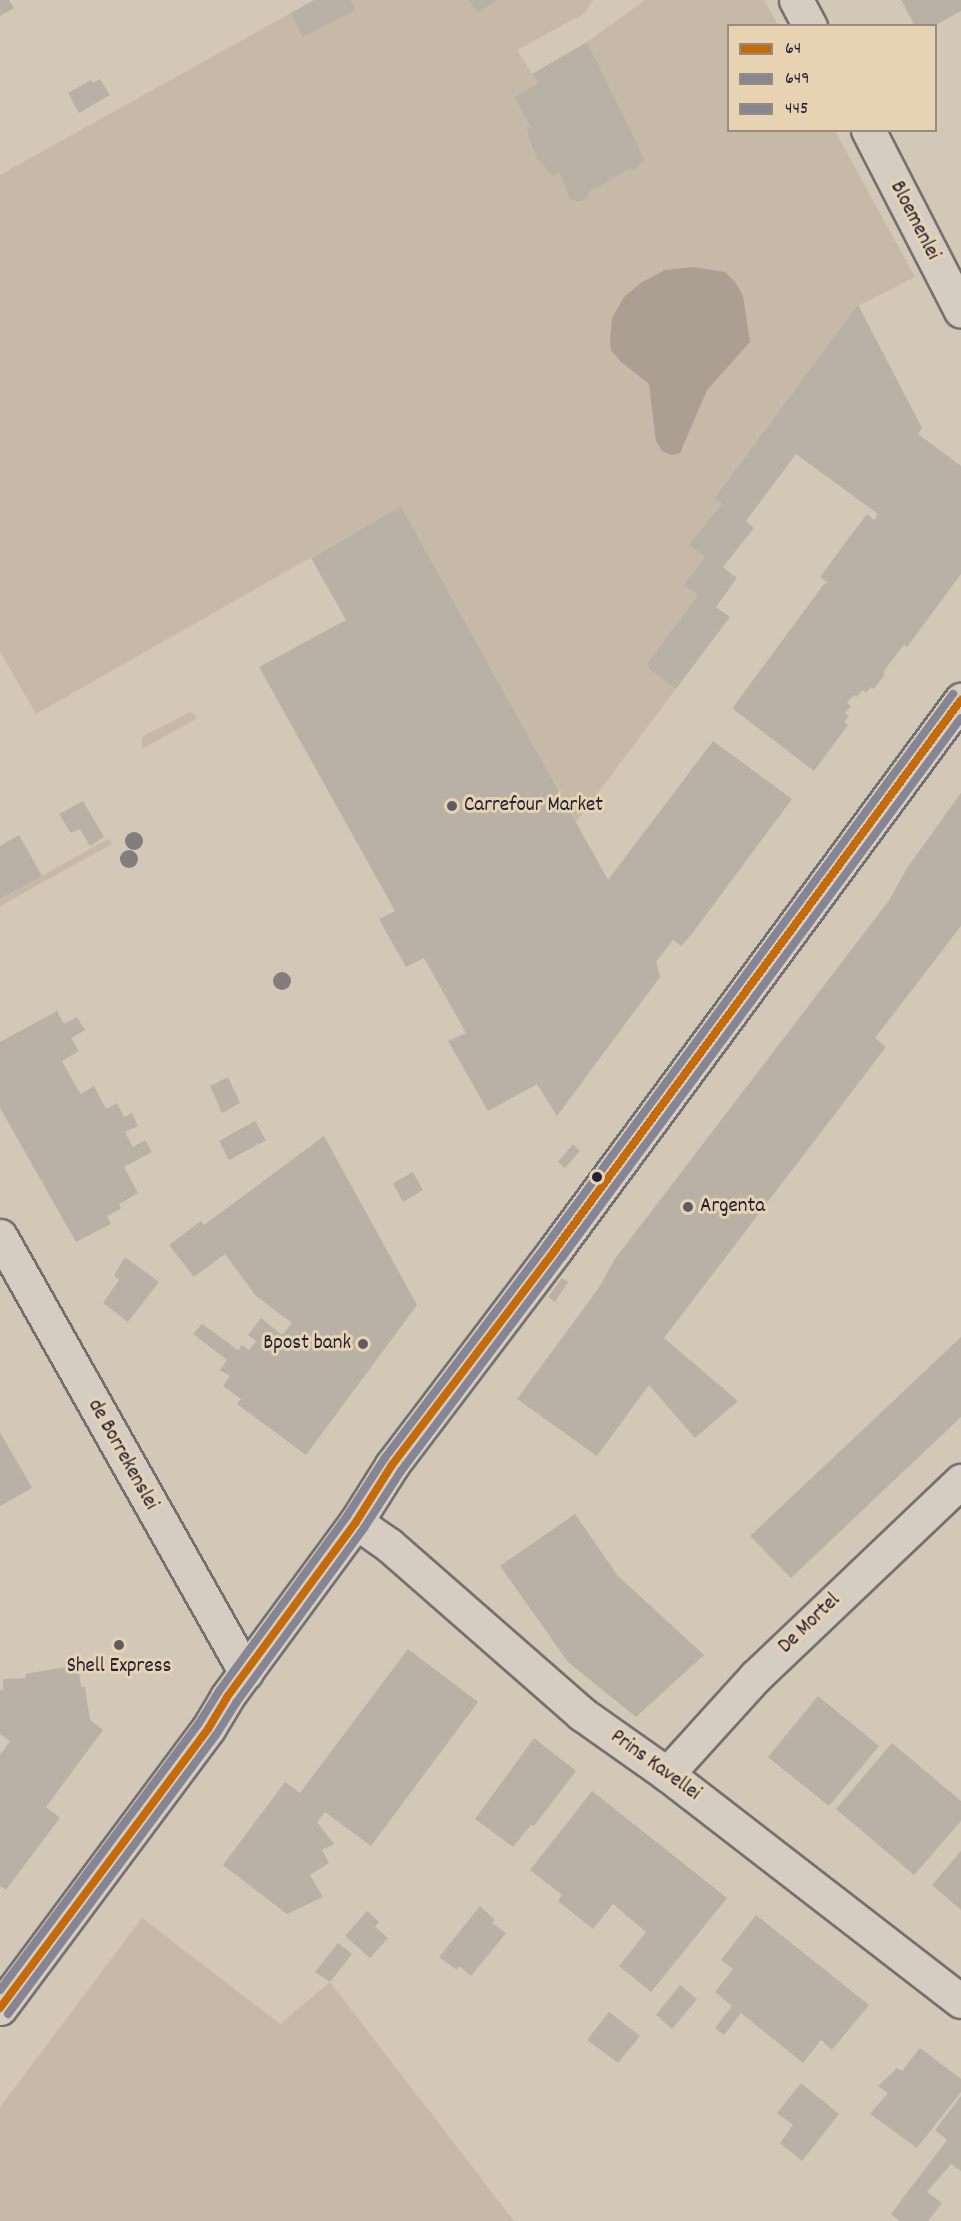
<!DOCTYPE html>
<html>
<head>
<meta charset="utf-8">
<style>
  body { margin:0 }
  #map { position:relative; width:961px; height:2221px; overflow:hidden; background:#d3c8b8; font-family:Dekko,sans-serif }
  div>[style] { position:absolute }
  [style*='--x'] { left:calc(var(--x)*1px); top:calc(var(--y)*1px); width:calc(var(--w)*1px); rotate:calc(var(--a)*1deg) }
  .green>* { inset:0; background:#c7b9a7 }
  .water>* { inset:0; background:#ab9f93 }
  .building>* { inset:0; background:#b9b1a6 }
  .roads { filter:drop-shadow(2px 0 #76716f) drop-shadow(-2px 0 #76716f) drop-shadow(0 2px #76716f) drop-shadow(0 -2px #76716f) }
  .minor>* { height:33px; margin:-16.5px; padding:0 16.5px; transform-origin:16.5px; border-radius:16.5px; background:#d5cdc1 }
  .major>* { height:33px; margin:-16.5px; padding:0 16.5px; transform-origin:16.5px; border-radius:16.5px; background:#d5cdc1 }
  .bus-1>* { height:8px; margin:-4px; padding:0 4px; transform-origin:4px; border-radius:4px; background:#c66b0c }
  .bus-2>* { height:8px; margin:-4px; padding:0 4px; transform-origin:4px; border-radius:4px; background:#858593 }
  .bus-3>* { height:8px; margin:-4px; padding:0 4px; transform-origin:4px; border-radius:4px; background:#858593 }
  .trees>* { width:18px; height:18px; margin:-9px; border-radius:50%; background:#837d7e }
  .dots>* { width:16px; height:16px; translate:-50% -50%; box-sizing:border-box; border:3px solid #e7d2b1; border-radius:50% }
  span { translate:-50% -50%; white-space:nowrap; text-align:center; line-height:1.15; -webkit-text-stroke:6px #e7d2b1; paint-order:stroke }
  .street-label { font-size:21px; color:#22223b }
  .poi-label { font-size:21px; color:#22223b }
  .left { translate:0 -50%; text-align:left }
  .right { translate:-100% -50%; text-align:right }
  .legend { position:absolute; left:727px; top:24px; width:210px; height:108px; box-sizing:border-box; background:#e7d2b1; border:2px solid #988c82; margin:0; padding:8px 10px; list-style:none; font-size:18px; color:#22223b }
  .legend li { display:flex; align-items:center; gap:12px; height:30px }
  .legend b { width:30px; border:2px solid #988c82 }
</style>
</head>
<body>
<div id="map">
  <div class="green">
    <div style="clip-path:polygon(351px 0,469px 0,477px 13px,498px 0,593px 0,585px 13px,517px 50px,538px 83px,514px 97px,530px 126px,527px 127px,528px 137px,537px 159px,553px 175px,559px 172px,570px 199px,589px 192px,628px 170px,635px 170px,645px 160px,587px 42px,645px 0,764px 0,778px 25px,728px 26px,728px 130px,835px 131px,915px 277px,858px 306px,714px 497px,722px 504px,690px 545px,705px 557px,683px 585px,698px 595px,647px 663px,650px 670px,676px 689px,576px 822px,401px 506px,36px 714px,0 652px,0 175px,291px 13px,304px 36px,356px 10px)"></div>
    <div style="clip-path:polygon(190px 712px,198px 718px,142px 749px,142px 737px)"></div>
    <div style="clip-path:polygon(108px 839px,112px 844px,0 906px,0 899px)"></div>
    <div style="clip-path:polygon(142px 1918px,280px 2024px,330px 1982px,514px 2221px,0 2221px,0 2107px)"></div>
  </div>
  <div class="water">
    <div style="clip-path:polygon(693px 267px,725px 272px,736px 283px,743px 296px,750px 342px,707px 390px,680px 453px,671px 455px,662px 451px,656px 441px,649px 384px,620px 361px,611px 350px,610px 339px,612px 318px,624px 297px,642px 282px,665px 270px)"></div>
  </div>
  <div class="building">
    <div style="clip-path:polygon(0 0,9px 0,14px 8px,0 16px)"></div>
    <div style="clip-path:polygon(314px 0,351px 0,356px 10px,303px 37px,291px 13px)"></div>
    <div style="clip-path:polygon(469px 0,498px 0,477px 13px)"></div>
    <div style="clip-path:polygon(901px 0,961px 0,961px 11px,934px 26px,915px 26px)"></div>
    <div style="clip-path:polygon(587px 42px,645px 160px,635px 170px,628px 170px,589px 192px,587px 198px,580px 202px,570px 199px,559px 172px,553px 176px,537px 159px,528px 137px,527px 127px,530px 126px,514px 97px,538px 83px,532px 74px)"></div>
    <div style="clip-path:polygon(100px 79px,110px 95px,79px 113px,68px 93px,91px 80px,93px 83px)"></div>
    <div style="clip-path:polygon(858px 305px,922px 428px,918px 434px,961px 466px,961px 574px,907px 647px,904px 645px,883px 672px,885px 674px,874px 689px,871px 687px,866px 693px,863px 690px,857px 697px,854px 695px,850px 699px,847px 703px,851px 706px,845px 713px,849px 716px,844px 722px,848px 725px,814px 771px,733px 709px,734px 706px,824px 584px,828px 583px,820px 577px,848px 539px,867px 514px,874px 520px,878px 514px,796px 454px,746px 521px,754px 528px,723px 567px,737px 578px,716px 607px,730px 617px,676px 689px,650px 670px,647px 663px,698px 595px,683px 585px,705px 557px,689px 545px,722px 504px,714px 498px)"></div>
    <div style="clip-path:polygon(401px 506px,608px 880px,713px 741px,792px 799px,691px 935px,681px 946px,673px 940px,656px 962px,660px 977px,557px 1116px,537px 1084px,488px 1111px,448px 1041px,466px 1033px,424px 958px,406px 967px,379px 919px,395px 911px,259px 667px,346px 620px,311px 558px)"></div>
    <div style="clip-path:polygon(961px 793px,961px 926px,875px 1038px,886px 1047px,664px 1338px,738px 1401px,695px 1438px,649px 1385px,597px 1456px,517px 1399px,598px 1289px,615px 1259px,890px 899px,907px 868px)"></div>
    <div style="clip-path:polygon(83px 801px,104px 837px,90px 846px,80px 829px,71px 833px,59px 814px)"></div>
    <div style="clip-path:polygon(19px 835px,42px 876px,0 899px,0 846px)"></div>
    <div style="clip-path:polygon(57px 1011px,64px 1024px,77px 1017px,85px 1030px,71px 1038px,79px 1051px,62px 1061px,78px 1090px,81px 1094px,94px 1086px,106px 1109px,117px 1103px,124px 1117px,132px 1113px,138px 1126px,125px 1132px,133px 1147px,145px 1140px,152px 1152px,124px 1167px,138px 1193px,119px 1204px,121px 1209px,107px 1216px,111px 1224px,76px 1242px,0 1108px,0 1042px)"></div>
    <div style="clip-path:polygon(228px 1077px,240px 1103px,222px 1113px,210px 1086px)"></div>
    <div style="clip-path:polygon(255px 1121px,266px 1140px,229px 1160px,219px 1141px)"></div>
    <div style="clip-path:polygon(324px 1136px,417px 1305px,306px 1455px,237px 1404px,241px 1399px,223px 1386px,230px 1376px,220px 1370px,227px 1360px,193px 1334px,202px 1324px,238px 1350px,242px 1345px,249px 1350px,256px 1341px,248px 1335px,261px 1318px,282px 1335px,292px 1323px,256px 1296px,225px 1254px,194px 1277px,169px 1245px,201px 1221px,204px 1225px)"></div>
    <div style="clip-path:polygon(573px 1144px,580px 1151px,565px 1168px,558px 1162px)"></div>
    <div style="clip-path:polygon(413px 1172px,423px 1190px,403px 1202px,393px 1183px)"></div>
    <div style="clip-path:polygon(125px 1257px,159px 1282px,128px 1322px,103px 1303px,119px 1280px,114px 1275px)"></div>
    <div style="clip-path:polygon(562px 1278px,568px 1282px,555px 1302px,548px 1297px)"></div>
    <div style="clip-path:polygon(961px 1337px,961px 1417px,791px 1578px,750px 1536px)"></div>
    <div style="clip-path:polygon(0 1432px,32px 1488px,0 1506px)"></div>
    <div style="clip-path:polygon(575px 1514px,618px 1576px,704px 1655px,636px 1717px,568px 1662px,500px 1566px)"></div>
    <div style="clip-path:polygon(408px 1649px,478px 1702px,371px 1846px,325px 1812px,317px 1822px,334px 1844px,322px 1850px,329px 1863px,310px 1875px,323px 1897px,287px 1914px,223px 1865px,285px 1782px,300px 1793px)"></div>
    <div style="clip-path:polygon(78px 1665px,81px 1687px,85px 1687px,90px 1720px,103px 1730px,46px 1807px,60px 1818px,6px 1890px,0 1886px,0 1755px,10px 1741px,0 1734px,0 1689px,3px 1691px,3px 1679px,26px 1678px,25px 1674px)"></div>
    <div style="clip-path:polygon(818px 1696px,879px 1746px,829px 1806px,768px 1757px)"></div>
    <div style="clip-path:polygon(534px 1738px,576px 1771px,534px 1826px,531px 1825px,513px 1847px,475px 1819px)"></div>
    <div style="clip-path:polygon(892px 1743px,961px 1801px,961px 1821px,914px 1875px,836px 1809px)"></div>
    <div style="clip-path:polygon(592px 1791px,727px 1898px,651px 1992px,619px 1966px,646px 1932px,613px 1904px,593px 1929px,558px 1901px,562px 1895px,530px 1870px)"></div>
    <div style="clip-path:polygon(961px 1851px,961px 1910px,932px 1885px)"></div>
    <div style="clip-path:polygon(480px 1906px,495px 1920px,492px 1923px,506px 1933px,471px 1976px,459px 1966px,457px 1970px,439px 1957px)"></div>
    <div style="clip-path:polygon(367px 1911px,379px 1922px,375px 1927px,388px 1938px,370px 1958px,345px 1936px)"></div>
    <div style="clip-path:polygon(756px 1915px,869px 2005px,832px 2050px,821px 2040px,803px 2063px,741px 2013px,724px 2035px,715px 2028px,732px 2006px,715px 1992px,733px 1969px,721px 1960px)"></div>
    <div style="clip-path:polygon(338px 1943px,352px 1954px,330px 1982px,315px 1972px)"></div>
    <div style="clip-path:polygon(680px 1985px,697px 1999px,672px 2029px,656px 2015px)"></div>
    <div style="clip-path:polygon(609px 2012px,640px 2036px,618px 2063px,587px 2040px)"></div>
    <div style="clip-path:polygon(920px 2048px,961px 2079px,961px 2092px,917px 2148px,870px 2114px,888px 2093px,878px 2086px,897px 2068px,902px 2071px)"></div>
    <div style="clip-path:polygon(801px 2083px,839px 2114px,802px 2161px,780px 2143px,793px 2125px,777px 2113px)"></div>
    <div style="clip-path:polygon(961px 2096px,961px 2171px,951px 2164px,927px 2192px,942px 2203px,928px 2221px,900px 2221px,891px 2214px,947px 2140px,935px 2130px)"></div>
  </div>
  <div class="roads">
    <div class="minor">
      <div style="--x:796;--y:0;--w:30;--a:62"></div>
      <div style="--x:868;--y:130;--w:203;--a:62.8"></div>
      <div style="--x:0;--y:1236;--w:501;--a:60.62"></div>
      <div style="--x:356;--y:1522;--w:40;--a:34.9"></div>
      <div style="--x:389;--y:1545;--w:257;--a:41.2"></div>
      <div style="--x:582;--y:1714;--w:104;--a:35.2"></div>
      <div style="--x:667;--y:1774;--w:371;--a:37.7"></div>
      <div style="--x:667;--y:1774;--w:132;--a:-47.8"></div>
      <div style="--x:756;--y:1676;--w:283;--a:-43.6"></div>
    </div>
    <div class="major">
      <div style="--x:0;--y:2008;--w:348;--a:-53.3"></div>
      <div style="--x:208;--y:1729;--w:37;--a:-59"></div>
      <div style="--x:227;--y:1697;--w:217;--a:-53.6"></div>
      <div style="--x:356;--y:1522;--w:67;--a:-57.7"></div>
      <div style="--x:392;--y:1465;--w:270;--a:-52.8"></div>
      <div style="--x:555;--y:1250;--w:684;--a:-53.57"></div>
    </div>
  </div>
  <div class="bus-1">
    <div style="--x:0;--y:2008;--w:348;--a:-53.3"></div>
    <div style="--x:208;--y:1729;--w:37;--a:-59"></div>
    <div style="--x:227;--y:1697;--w:217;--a:-53.6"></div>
    <div style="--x:356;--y:1522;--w:67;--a:-57.7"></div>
    <div style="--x:392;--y:1465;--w:270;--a:-52.8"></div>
    <div style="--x:555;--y:1250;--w:684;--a:-53.57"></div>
  </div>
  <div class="bus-2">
    <div style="--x:8;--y:2014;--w:348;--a:-53.3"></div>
    <div style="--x:216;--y:1735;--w:38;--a:-58"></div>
    <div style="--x:236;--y:1703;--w:217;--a:-53.8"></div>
    <div style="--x:364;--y:1528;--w:68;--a:-57"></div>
    <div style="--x:401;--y:1471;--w:269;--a:-53"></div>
    <div style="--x:563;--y:1256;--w:669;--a:-53.51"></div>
  </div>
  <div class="bus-3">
    <div style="--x:0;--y:1990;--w:333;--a:-53.3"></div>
    <div style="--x:199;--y:1723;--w:38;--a:-58"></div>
    <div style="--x:219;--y:1691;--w:217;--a:-53.8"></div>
    <div style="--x:347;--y:1516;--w:68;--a:-57"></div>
    <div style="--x:384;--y:1459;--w:270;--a:-52.8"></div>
    <div style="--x:547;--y:1244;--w:684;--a:-53.57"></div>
  </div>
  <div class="trees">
    <div style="left:134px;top:841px"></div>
    <div style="left:129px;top:859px"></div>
    <div style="left:282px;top:981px"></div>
  </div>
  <div class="dots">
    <div style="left:452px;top:806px;background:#605c67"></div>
    <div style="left:597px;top:1177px;background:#22223b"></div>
    <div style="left:688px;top:1207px;background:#605c67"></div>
    <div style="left:363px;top:1344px;background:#605c67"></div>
    <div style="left:119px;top:1645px;background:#605c67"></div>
  </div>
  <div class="street-label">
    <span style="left:914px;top:221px;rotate:63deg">Bloemenlei</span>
    <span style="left:122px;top:1455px;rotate:61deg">de Borrekenslei</span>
    <span style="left:810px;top:1624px;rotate:-44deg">De Mortel</span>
    <span style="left:655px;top:1766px;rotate:36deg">Prins Kavellei</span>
  </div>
  <div class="poi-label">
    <span class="left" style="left:464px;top:806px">Carrefour Market</span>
    <span class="left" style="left:700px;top:1207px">Argenta</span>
    <span class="right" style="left:351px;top:1344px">Bpost bank</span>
    <span style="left:119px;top:1667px">Shell Express</span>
  </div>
  <ul class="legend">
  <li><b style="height:8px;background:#c66b0c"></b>64</li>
  <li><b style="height:8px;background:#858593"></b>649</li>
  <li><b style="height:8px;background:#858593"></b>445</li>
  </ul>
</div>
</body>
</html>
